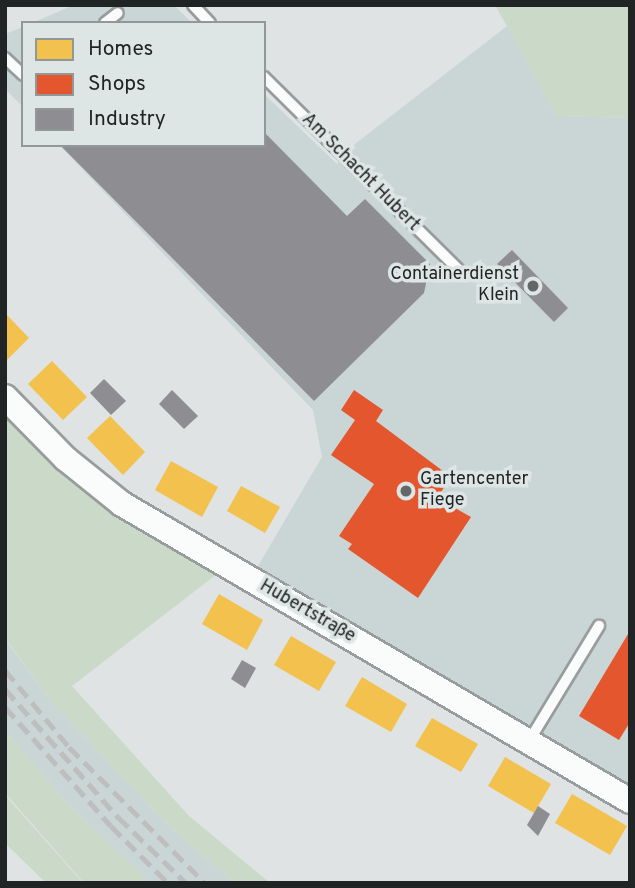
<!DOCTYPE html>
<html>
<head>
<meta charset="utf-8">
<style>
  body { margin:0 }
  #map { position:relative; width:635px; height:888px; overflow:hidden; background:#dfe3e3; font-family:Overpass,sans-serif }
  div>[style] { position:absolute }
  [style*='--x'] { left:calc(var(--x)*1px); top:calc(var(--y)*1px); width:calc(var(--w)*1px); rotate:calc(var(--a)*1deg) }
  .built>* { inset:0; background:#cad5d5 }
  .green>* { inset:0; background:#cbd9c8 }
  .homes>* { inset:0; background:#f2c14e }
  .shops>* { inset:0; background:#e4572e }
  .industry>* { inset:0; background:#8d8d92 }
  .roads { filter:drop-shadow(2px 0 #999c9c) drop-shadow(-2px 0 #999c9c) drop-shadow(0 2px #999c9c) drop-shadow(0 -2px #999c9c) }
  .service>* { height:10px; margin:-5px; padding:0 5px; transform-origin:5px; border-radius:5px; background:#fafbfb }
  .tertiary>* { height:24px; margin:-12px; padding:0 12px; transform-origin:12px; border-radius:12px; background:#fafbfb }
  .rail>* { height:5px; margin-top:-2.5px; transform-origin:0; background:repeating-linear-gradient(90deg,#bebebe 0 14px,transparent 0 21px) }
  .dots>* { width:19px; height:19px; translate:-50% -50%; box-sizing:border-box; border:4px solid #dde5e5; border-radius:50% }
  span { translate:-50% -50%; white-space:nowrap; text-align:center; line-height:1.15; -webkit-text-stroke:7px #dde5e5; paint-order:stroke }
  .street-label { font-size:18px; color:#212424 }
  .poi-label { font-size:18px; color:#212424 }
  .right { translate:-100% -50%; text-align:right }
  .left { translate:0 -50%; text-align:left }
  .frame { position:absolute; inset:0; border:7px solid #212424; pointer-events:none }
  .legend { position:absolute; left:21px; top:21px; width:245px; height:126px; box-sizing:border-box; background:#dde5e5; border:2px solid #929898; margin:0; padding:9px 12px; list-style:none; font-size:21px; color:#212424 }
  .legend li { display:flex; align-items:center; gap:14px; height:35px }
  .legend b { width:35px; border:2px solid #929898 }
</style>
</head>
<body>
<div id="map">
  <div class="built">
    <div style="clip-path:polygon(74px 5px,174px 5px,192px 23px,32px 23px)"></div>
    <div style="clip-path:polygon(507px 26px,557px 116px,630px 118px,630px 798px,251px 578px,322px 457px,313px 410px,59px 145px,264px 145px,264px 94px,337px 164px,355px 144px)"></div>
    <div style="clip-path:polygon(23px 27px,23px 107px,5px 89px,5px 34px)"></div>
    <div style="clip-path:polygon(5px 639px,49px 699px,166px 823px,235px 883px,150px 883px,64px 799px,5px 731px)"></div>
  </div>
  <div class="green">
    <div style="clip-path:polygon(495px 5px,630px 5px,630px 118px,557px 116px)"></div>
    <div style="clip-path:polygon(5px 405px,226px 567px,72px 686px,189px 816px,270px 883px,235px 883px,166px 823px,49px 699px,5px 638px)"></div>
    <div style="clip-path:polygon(5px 731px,64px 799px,150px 883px,84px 883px,5px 793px)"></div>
    <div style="clip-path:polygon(5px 795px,83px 883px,46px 883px,5px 843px)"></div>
  </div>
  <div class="homes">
    <div style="clip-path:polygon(5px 313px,29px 338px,7px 360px,5px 358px)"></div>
    <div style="clip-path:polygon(52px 361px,87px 397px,63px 420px,28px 384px)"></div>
    <div style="clip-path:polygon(110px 416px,145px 452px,123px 475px,87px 438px)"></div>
    <div style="clip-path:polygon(171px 461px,218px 487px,202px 517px,155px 490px)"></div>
    <div style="clip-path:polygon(241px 486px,280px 507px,265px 533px,227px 511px)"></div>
    <div style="clip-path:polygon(219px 594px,263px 620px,247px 650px,202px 624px)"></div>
    <div style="clip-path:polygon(291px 636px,336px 662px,319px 691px,274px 665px)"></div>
    <div style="clip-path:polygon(362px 677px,407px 704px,391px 732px,345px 706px)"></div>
    <div style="clip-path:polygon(432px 718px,478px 744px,461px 772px,415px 746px)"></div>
    <div style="clip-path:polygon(505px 757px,551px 784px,534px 813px,488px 786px)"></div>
    <div style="clip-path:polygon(572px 794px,627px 826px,610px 855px,555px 823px)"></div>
  </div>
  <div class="shops">
    <div style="clip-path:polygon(354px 390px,383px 410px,376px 421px,451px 477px,437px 498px,471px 517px,418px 598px,348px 549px,352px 544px,339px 536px,374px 484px,331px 455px,355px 420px,341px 410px)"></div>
    <div style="clip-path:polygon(628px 634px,630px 722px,619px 740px,579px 716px)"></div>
  </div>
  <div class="industry">
    <div style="clip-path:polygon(264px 132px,347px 216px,365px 199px,430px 264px,424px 293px,314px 401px,60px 145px,264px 145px)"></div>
    <div style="clip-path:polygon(512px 250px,568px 308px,554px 322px,497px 264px)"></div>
    <div style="clip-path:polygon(104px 379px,126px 401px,111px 415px,90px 393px)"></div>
    <div style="clip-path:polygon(172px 390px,198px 416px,184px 429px,159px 404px)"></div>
    <div style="clip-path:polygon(242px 660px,256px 668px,245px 688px,231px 679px)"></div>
    <div style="clip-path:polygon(538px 806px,550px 814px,538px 836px,527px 825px)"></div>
  </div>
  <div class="roads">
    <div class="service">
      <div style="--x:193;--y:5;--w:25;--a:47"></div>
      <div style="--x:105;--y:23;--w:16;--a:-38"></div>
      <div style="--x:5;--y:58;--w:25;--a:43"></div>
      <div style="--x:264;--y:77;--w:272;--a:44.7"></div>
      <div style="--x:529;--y:741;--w:135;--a:-58.7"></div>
    </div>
    <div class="tertiary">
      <div style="--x:5;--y:397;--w:87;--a:45.5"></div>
      <div style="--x:66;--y:459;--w:72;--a:38.8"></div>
      <div style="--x:122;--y:504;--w:588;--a:30.31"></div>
    </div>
  </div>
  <div class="rail">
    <div style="--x:5;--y:670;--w:100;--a:50.3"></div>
    <div style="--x:69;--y:747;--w:192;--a:45"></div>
    <div style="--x:5;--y:689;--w:171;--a:48.6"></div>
    <div style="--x:118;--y:817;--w:95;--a:44.1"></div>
    <div style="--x:5;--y:707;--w:159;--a:48.3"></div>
    <div style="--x:111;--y:826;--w:81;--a:45"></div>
  </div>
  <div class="dots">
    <div style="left:533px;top:286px;background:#646767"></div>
    <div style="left:406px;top:491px;background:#646767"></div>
  </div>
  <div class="street-label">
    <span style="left:360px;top:173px;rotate:45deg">Am Schacht Hubert</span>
    <span style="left:307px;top:612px;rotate:30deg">Hubertstraße</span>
  </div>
  <div class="poi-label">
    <span class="right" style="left:519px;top:286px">Containerdienst<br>Klein</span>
    <span class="left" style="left:420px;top:491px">Gartencenter<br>Fiege</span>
  </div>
  <div class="frame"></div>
  <ul class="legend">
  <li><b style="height:19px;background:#f2c14e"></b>Homes</li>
  <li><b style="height:19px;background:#e4572e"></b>Shops</li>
  <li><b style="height:19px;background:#8d8d92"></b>Industry</li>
  </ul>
</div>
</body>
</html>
